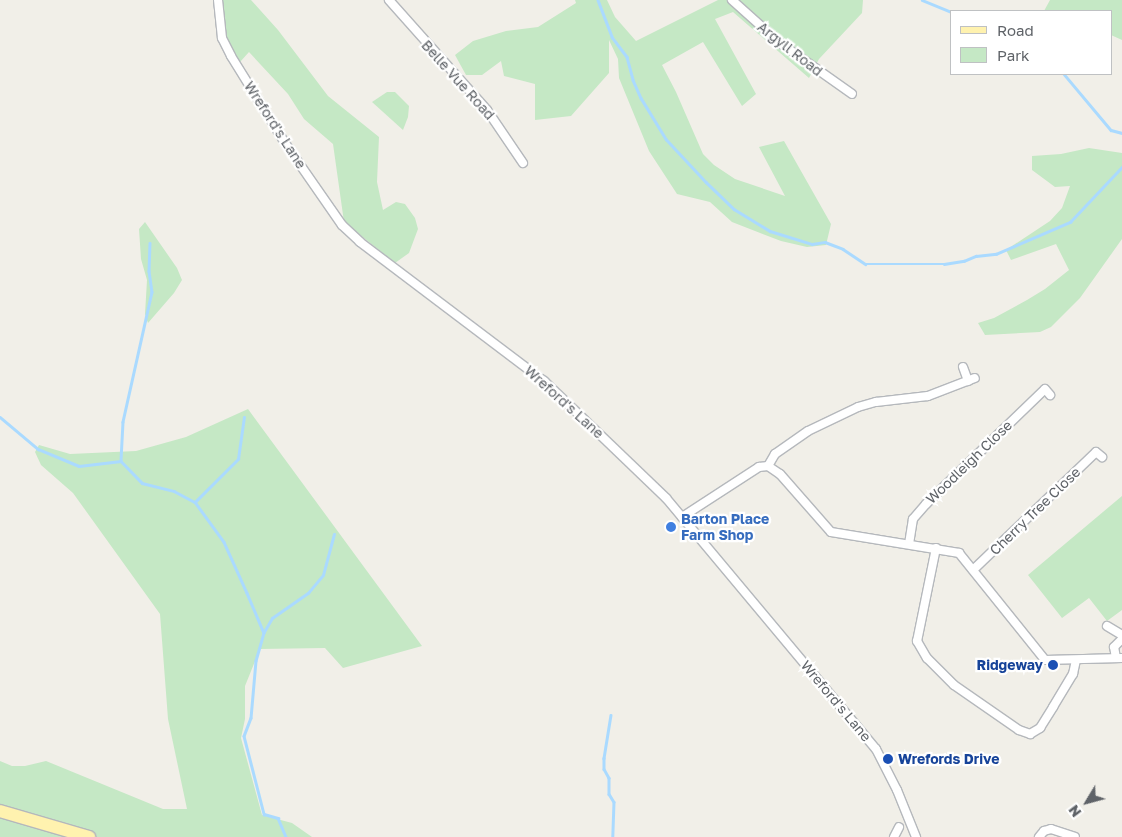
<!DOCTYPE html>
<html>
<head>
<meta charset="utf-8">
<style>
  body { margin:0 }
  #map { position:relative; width:1122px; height:837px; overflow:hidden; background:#f1efe8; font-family:"Golos Text",sans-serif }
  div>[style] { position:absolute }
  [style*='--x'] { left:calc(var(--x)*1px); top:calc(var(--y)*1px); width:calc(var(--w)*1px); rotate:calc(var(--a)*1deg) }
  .green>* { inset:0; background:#c5e8c5 }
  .stream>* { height:2.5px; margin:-1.25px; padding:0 1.25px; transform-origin:1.25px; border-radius:1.25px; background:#aadaff }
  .roads { filter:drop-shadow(1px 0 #b5b8bc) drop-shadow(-1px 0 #b5b8bc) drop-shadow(0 1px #b5b8bc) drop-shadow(0 -1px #b5b8bc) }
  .minor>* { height:8px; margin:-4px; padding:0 4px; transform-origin:4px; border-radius:4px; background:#fff }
  .primary>* { height:12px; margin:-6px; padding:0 6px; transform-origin:6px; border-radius:6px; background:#fff2af }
  .dots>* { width:14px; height:14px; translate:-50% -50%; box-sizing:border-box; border:2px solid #fff; border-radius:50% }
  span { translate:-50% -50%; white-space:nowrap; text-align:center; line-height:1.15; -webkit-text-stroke:4.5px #fff; paint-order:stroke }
  .street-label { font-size:14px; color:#5f6368 }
  .shop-label { font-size:14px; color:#366cbe; font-weight:700 }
  .left { translate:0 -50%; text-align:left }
  .transit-label { font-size:14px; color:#164399; font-weight:700 }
  .right { translate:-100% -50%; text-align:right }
  .legend { position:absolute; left:950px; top:10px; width:162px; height:65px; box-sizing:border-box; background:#fff; border:1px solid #bfc1c3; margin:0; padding:6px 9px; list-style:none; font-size:15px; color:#5f6368 }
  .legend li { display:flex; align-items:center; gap:10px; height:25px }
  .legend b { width:25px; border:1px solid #bfc1c3 }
  .north { position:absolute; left:1062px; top:777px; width:50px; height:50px; -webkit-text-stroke:4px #fff; paint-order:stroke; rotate:233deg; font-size:14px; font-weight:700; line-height:20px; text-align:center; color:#5f6368 }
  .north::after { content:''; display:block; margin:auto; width:18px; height:22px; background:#5f6368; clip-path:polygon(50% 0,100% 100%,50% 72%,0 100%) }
</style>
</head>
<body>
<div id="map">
  <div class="green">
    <div style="clip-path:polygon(221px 0,251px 0,278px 30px,328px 96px,379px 137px,377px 182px,383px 210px,396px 202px,405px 204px,415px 218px,418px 229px,409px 253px,395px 263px,344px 222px,333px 144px,304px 119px,288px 94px,249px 52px,240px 62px,227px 42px)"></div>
    <div style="clip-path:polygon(575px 0,607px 0,615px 17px,636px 41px,718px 0,863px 0,862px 13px,819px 59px,809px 78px,733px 12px,715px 19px,756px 94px,742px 106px,703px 42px,662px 65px,676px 92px,703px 154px,714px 165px,735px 179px,785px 196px,759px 147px,784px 141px,831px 224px,826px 245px,807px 247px,781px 241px,732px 222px,710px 202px,677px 194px,649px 151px,619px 78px,618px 59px,609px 40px,609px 73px,571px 116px,535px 120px,535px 84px,504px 76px,501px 61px,482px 75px,466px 75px,455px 55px,473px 41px,506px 31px,538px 27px,576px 3px)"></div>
    <div style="clip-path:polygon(1050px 0,1122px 0,1122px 40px,1111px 35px,1111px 11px,1044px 11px)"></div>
    <div style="clip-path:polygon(387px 92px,395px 92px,409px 106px,408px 117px,403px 130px,372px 102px)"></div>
    <div style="clip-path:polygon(1089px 148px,1122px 153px,1122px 239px,1080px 298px,1051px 327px,1040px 332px,985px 335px,978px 323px,994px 318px,1027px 300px,1045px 289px,1069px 270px,1056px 244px,1011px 260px,1006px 250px,1050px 221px,1062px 208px,1070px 186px,1055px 187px,1032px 170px,1032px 156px,1061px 154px)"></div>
    <div style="clip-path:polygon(145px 222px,177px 268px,182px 280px,174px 293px,148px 323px,145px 314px,147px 280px,141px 259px,139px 229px)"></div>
    <div style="clip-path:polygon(248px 409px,422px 646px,343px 668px,325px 648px,260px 649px,245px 686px,245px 719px,241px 738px,262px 815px,292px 823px,312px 837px,0 837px,0 761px,12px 766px,25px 766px,46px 761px,163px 809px,187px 809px,168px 719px,160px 614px,73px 493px,41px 465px,35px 452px,39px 445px,70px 454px,136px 451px,186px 437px)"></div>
    <div style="clip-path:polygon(1122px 496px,1122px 610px,1107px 621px,1089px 598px,1062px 618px,1028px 575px)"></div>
  </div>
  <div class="stream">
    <div style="--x:598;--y:0;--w:40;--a:69"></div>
    <div style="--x:612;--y:37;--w:25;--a:53"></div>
    <div style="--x:627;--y:57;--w:24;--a:75"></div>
    <div style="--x:633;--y:80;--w:20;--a:66"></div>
    <div style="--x:641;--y:98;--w:48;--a:58.6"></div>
    <div style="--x:666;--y:139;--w:59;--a:47.1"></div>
    <div style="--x:706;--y:182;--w:39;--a:44"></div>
    <div style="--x:734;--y:209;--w:42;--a:31.4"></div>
    <div style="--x:770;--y:231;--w:44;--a:17.2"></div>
    <div style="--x:812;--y:244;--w:13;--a:-9"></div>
    <div style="--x:825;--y:242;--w:19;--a:21"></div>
    <div style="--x:843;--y:249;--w:27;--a:34"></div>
    <div style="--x:865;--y:264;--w:79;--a:0"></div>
    <div style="--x:944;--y:264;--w:20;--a:-9"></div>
    <div style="--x:964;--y:261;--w:13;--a:-23"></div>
    <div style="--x:976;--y:256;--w:20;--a:-6"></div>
    <div style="--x:996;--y:254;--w:81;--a:-23.4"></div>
    <div style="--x:1070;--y:222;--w:76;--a:-46.6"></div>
    <div style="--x:922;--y:0;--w:31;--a:22"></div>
    <div style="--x:1064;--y:74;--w:73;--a:50"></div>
    <div style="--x:1111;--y:130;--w:11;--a:15"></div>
    <div style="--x:150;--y:243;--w:28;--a:92"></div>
    <div style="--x:149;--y:271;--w:21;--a:82"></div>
    <div style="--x:152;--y:292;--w:133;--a:102.6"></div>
    <div style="--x:123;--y:422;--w:39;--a:93"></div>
    <div style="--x:121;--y:461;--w:30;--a:46"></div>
    <div style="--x:142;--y:483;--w:33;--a:14"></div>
    <div style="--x:174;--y:491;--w:24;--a:28"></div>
    <div style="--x:195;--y:502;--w:49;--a:54.1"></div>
    <div style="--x:224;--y:542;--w:56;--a:65.7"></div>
    <div style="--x:247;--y:593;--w:43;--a:67"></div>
    <div style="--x:264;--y:633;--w:29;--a:106"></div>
    <div style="--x:256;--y:661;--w:57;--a:95"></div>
    <div style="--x:251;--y:718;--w:19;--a:111"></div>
    <div style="--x:244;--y:736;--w:81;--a:75.6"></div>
    <div style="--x:264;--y:814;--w:15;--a:16"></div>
    <div style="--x:278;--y:818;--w:21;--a:67"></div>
    <div style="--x:0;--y:417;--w:50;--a:40.1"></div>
    <div style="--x:38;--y:449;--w:44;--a:22.5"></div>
    <div style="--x:79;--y:466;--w:42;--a:-6.8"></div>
    <div style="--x:195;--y:502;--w:61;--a:-45"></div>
    <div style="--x:238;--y:459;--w:42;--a:-81.9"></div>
    <div style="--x:264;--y:632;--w:16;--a:-60"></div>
    <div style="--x:272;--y:618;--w:44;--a:-34.8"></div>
    <div style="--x:308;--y:593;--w:23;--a:-50"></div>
    <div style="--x:323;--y:575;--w:42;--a:-75"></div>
    <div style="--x:611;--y:715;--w:44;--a:99.2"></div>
    <div style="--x:604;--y:758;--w:11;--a:90"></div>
    <div style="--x:604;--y:769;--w:10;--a:61"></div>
    <div style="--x:609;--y:778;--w:16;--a:90"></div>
    <div style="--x:609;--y:794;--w:9;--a:58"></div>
    <div style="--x:614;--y:802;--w:35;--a:92"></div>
  </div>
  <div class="roads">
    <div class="minor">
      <div style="--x:218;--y:0;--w:38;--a:84"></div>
      <div style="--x:222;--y:38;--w:20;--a:63"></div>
      <div style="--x:231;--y:56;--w:102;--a:58.2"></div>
      <div style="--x:285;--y:143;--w:100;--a:55.2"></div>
      <div style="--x:342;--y:225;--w:25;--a:43"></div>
      <div style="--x:360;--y:242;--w:231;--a:37.1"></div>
      <div style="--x:544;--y:381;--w:169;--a:43.8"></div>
      <div style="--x:666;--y:498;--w:327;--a:50.1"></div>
      <div style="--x:876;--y:749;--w:46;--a:62.9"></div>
      <div style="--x:897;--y:790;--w:51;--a:68"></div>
      <div style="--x:389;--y:0;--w:147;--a:48.3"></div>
      <div style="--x:487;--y:110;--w:64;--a:55.8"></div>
      <div style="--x:732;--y:0;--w:64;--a:41.9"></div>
      <div style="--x:780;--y:43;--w:88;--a:35.3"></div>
      <div style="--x:963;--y:367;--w:15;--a:70"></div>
      <div style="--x:768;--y:466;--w:14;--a:-60"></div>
      <div style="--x:775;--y:454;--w:40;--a:-34.9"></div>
      <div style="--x:808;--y:431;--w:55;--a:-25.6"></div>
      <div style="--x:858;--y:407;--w:19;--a:-16"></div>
      <div style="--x:876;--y:402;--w:52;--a:-6.6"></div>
      <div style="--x:928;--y:396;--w:50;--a:-21"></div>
      <div style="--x:682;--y:517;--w:92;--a:-33"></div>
      <div style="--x:759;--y:467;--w:9;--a:-6"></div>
      <div style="--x:768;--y:466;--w:14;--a:34"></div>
      <div style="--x:780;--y:474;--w:77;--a:48.7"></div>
      <div style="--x:831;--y:532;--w:130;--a:9.3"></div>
      <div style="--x:959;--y:553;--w:137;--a:51.2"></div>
      <div style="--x:1045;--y:660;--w:77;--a:-1.5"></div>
      <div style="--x:909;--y:544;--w:25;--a:-81"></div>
      <div style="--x:913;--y:519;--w:20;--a:-49"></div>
      <div style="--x:926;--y:504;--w:165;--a:-44"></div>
      <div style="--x:1045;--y:389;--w:8;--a:50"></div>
      <div style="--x:936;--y:548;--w:95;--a:101.5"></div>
      <div style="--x:917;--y:641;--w:20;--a:60"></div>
      <div style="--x:927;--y:658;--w:38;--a:45"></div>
      <div style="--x:954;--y:685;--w:79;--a:34.7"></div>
      <div style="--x:1019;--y:730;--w:12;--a:20"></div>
      <div style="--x:1030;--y:734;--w:12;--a:-31"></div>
      <div style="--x:1040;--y:728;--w:25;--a:-58"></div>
      <div style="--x:1053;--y:707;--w:39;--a:-59"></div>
      <div style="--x:1073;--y:674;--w:14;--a:-78"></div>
      <div style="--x:973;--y:570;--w:170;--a:-43.8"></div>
      <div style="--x:1096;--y:452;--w:8;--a:40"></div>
      <div style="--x:1107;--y:626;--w:17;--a:31"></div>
      <div style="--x:1116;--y:658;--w:11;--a:-100"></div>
      <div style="--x:1114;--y:647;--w:11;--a:-45"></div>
      <div style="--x:894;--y:837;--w:11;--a:-63"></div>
      <div style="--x:1039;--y:837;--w:8;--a:-50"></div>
      <div style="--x:1044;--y:831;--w:7;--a:-16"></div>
      <div style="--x:1051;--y:829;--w:25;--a:18"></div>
    </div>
    <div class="primary">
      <div style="--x:0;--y:811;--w:93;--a:16.3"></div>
    </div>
  </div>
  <div class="dots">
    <div style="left:671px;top:527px;background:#3f7fe0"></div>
    <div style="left:1053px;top:665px;background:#1a4fb4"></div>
    <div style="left:888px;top:759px;background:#1a4fb4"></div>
  </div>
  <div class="street-label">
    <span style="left:790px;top:49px;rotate:38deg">Argyll Road</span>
    <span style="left:458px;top:80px;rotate:48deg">Belle Vue Road</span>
    <span style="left:275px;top:125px;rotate:57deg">Wreford's Lane</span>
    <span style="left:564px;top:402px;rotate:42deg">Wreford's Lane</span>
    <span style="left:969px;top:462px;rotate:-44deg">Woodleigh Close</span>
    <span style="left:1035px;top:511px;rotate:-44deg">Cherry Tree Close</span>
    <span style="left:836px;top:701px;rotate:50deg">Wreford's Lane</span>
  </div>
  <div class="shop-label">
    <span class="left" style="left:681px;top:527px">Barton Place<br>Farm Shop</span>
  </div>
  <div class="transit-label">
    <span class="right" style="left:1043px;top:665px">Ridgeway</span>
    <span class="left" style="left:898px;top:759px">Wrefords Drive</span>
  </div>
  <ul class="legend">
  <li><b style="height:6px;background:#fff2af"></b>Road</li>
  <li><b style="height:14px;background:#c5e8c5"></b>Park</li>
  </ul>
  <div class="north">N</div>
</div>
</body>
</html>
